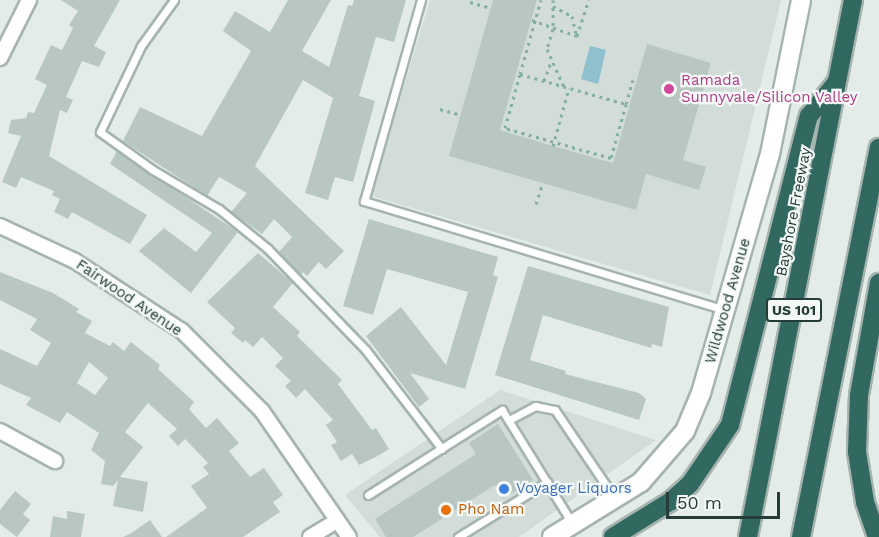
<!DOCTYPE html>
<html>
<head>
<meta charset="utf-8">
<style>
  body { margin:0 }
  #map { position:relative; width:879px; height:537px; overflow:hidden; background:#e3ece9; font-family:"Work Sans",sans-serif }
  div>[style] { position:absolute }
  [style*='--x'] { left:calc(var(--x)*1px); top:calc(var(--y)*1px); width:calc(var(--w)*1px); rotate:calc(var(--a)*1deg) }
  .built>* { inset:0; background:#d2dcd8 }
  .water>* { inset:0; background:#8fc0ce }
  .building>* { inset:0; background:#b9c7c2 }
  .path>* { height:3px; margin-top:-1.5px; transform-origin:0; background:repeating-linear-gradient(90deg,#86aea4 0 3px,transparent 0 7.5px) }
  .roads { filter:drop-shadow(2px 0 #a6b4b0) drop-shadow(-2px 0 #a6b4b0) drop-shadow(0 2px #a6b4b0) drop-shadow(0 -2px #a6b4b0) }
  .lane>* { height:7px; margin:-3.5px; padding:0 3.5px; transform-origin:3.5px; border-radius:3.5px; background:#fff }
  .street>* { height:14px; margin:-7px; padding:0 7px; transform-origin:7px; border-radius:7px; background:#fff }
  .secondary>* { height:18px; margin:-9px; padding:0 9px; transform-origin:9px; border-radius:9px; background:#fff }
  .highway>* { height:18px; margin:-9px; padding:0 9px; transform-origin:9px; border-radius:9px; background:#316860 }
  .dots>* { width:16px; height:16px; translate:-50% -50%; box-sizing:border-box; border:3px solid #f4f9f7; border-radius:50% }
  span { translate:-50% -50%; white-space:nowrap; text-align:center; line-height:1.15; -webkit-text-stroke:4.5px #f4f9f7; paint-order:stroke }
  .shield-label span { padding:2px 4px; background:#f4f9f7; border:2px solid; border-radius:4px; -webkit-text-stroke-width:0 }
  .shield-label { font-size:14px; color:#243d38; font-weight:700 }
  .hotel-label { font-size:15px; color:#b23c85 }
  .left { translate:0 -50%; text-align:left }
  .street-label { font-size:15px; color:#243d38 }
  .shop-label { font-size:15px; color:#366cbe }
  .food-label { font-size:15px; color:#c56008 }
  .scale { position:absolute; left:666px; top:492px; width:114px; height:27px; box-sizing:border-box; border:3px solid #243d38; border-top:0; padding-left:8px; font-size:18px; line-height:21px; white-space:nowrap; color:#243d38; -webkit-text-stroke:4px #f4f9f7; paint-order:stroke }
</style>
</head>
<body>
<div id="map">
  <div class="built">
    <div style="clip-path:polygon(430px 0,781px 0,710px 295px,371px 196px)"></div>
    <div style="clip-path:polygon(500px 390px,656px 440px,519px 537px,380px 537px,345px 495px)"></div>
  </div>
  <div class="water">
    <div style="clip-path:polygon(590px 46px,606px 50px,598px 84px,581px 79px)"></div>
  </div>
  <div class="building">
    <div style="clip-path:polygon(61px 0,120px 0,94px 46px,106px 52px,99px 67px,82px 61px,66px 97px,73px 100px,67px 113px,60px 110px,49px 156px,147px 215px,130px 244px,72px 212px,68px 219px,54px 212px,60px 199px,52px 195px,54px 191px,21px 177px,16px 188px,2px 182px,21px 136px,8px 133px,11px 120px,26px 118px,28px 112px,34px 113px,47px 85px,35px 79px,51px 45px,62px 50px,73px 28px,69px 25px,78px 11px)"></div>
    <div style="clip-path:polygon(288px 0,331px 0,302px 51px,329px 67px,348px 5px,352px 6px,354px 0,406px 0,394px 42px,376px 37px,359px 96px,375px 101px,353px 182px,335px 177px,328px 200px,305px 193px,333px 98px,303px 80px,255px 166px,344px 251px,326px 269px,319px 262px,307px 276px,303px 272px,301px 275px,279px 252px,292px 237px,274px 219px,262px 234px,231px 212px,247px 193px,219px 177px,207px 196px,123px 141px,140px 107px,202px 136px,251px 51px,223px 31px,235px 11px,270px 32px)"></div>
    <div style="clip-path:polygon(493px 0,537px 0,500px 130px,553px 146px,613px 163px,647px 44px,711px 63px,683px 160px,706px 167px,699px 190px,646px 174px,636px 210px,449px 156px)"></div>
    <div style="clip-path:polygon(117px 151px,238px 232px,191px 293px,139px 251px,164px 228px,196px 252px,212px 233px,110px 164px)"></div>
    <div style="clip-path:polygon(369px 219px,498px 257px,493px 275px,498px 277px,465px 389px,410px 373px,429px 399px,419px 407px,366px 336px,401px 307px,446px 365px,468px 292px,387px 269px,373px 315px,343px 306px)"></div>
    <div style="clip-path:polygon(258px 253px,293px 283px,273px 307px,300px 332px,297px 336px,342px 380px,338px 384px,372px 430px,376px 428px,389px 449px,376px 457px,359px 465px,352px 454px,341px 461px,331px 445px,337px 442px,326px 425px,333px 420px,305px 389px,296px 398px,285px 386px,291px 381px,275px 366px,283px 358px,262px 337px,253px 347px,245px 340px,243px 343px,231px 333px,235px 328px,207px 302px)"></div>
    <div style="clip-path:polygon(528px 266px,669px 307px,662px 347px,652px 344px,651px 348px,543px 315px,530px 360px,566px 371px,565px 374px,639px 393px,646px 399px,639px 420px,495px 375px)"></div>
    <div style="clip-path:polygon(evenodd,0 272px,53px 293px,79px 309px,76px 312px,92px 321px,85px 333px,110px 346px,113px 342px,124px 351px,131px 342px,160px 365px,158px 369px,194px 402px,189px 409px,206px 428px,217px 418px,239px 443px,229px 451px,250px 477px,264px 468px,283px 495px,273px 502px,280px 512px,243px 537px,166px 537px,207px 508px,191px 486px,209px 474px,203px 467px,208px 463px,185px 439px,178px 446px,169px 436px,177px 429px,148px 403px,125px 432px,143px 447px,120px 477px,148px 482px,143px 512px,113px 506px,118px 480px,113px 486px,101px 484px,105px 461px,91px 450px,99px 433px,67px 412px,60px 423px,26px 405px,31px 398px,0 384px,0 349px,37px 366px,51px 343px,30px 330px,37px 319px,0 300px,0 272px,89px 362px,108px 378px,95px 395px,77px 383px,89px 362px)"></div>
    <div style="clip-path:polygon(498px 424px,533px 480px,503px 499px,495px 485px,413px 537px,386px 537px,375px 519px,476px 454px,469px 443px)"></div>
    <div style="clip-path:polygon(15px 491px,31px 504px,23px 514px,30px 520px,17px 537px,0 524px,0 510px)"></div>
    <div style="clip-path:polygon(67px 511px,85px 514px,81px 537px,50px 537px,53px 516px,67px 519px)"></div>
    <div style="clip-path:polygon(150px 520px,162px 537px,123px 537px,130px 534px)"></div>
  </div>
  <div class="path">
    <div style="--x:553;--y:0;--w:29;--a:90"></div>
    <div style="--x:553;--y:29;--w:21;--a:107"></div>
    <div style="--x:547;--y:49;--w:42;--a:65.9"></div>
    <div style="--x:470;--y:2;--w:22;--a:16"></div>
    <div style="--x:553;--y:6;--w:21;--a:28"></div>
    <div style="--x:572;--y:16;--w:18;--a:77"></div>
    <div style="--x:532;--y:20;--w:48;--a:19.6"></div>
    <div style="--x:577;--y:36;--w:38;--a:-72"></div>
    <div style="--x:520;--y:74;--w:110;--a:15.8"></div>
    <div style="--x:626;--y:104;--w:56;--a:105.5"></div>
    <div style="--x:611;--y:158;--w:110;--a:-164.2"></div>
    <div style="--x:505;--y:128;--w:56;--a:-74.5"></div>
    <div style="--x:520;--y:74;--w:77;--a:-74.2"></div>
    <div style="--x:544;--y:81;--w:20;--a:-70"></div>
    <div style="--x:626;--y:104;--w:25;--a:-74"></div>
    <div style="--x:440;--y:109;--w:22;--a:16"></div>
    <div style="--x:553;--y:146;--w:60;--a:-74.6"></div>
    <div style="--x:536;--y:204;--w:22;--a:-72"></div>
  </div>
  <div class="roads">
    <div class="lane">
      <div style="--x:174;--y:0;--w:57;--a:125.7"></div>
      <div style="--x:141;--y:46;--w:95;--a:115.5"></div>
      <div style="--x:100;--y:132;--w:65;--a:35.6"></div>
      <div style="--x:153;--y:170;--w:77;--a:30.6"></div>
      <div style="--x:219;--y:209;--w:63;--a:39.2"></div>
      <div style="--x:268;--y:249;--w:139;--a:45.9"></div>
      <div style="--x:365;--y:349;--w:126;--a:52.4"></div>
      <div style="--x:421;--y:0;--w:209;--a:105.8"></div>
      <div style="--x:364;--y:201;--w:376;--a:16.8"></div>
      <div style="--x:509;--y:420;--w:30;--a:-28"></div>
      <div style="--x:535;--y:406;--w:20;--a:11"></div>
      <div style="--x:555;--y:410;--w:105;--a:55.9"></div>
      <div style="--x:368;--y:495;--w:159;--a:-32.4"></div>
      <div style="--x:502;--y:410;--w:133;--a:58.2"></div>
      <div style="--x:458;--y:537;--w:105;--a:-31.7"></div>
    </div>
    <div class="street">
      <div style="--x:0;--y:58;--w:65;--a:-63.4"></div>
      <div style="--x:0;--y:226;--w:83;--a:25"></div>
      <div style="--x:75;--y:261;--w:128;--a:33.2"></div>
      <div style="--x:182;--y:331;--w:113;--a:45"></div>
      <div style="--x:262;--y:411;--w:153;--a:55.4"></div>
      <div style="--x:0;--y:431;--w:63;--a:28.6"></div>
      <div style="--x:310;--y:537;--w:31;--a:-31"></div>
    </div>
    <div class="secondary">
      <div style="--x:552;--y:537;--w:105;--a:-31.7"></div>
      <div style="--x:641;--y:482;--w:67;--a:-49.2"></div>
      <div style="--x:685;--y:431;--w:41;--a:-67.2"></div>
      <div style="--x:701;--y:393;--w:249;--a:-73.9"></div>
      <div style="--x:770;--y:154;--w:157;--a:-78.6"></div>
    </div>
    <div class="highway">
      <div style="--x:613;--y:537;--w:68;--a:-31.8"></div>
      <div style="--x:671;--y:501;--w:25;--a:-42"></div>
      <div style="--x:690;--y:484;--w:71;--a:-55.9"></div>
      <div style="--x:730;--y:425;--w:319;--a:-75.7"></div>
      <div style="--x:809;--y:116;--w:43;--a:-50.7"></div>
      <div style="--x:748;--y:537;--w:547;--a:-78.94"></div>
      <div style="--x:801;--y:537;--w:397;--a:-78.7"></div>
      <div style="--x:877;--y:537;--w:37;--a:-109"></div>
      <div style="--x:865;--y:502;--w:51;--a:-99.1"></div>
      <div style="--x:857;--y:452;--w:57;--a:-88"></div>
      <div style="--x:859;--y:395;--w:114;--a:-79.9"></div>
    </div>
  </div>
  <div class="dots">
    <div style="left:669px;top:89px;background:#d1479c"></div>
    <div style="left:504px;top:489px;background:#3f7fe0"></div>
    <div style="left:446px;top:510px;background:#e8710a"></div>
  </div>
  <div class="shield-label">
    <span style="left:794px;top:310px">US 101</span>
  </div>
  <div class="hotel-label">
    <span class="left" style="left:681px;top:89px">Ramada<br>Sunnyvale/Silicon Valley</span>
  </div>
  <div class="street-label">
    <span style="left:794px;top:212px;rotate:-79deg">Bayshore Freeway</span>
    <span style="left:129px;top:298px;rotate:34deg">Fairwood Avenue</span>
    <span style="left:728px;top:301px;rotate:-74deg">Wildwood Avenue</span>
  </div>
  <div class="shop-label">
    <span class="left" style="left:516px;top:489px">Voyager Liquors</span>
  </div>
  <div class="food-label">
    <span class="left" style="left:458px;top:510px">Pho Nam</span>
  </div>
  <div class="scale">50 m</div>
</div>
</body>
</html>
